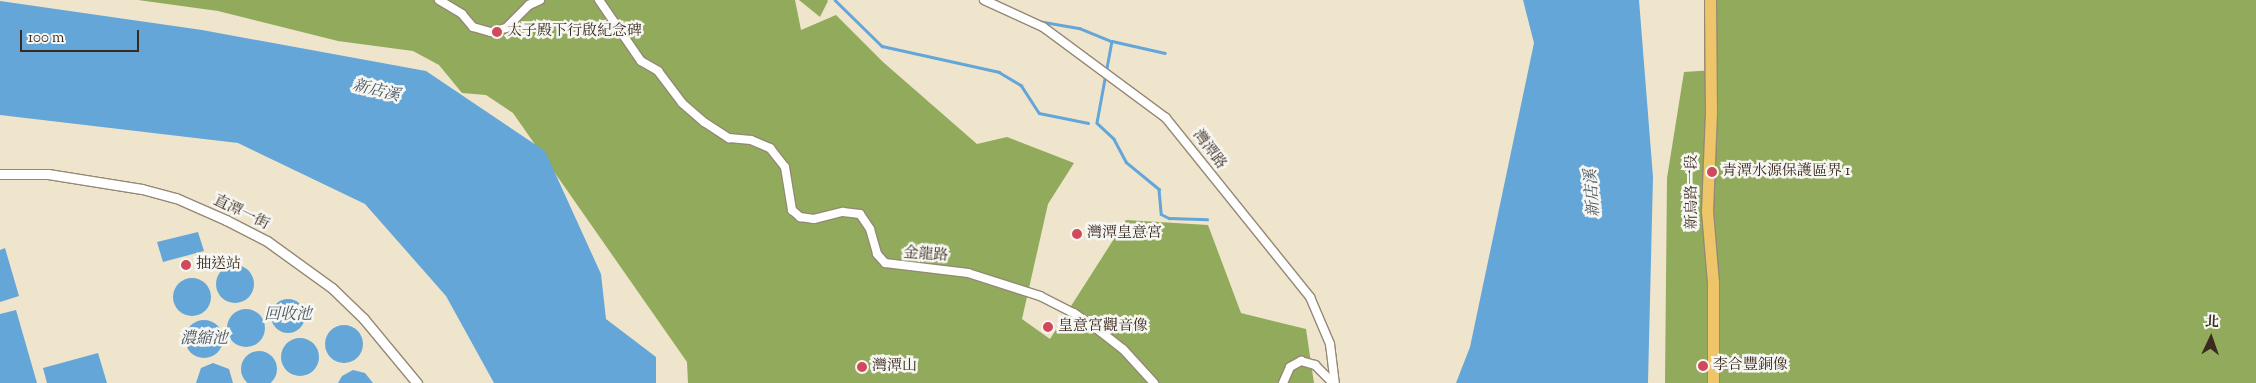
<!DOCTYPE html>
<html>
<head>
<meta charset="utf-8">
<style>
  body { margin:0 }
  #map { position:relative; width:2256px; height:383px; overflow:hidden; background:#efe5cc; font-family:"Sorts Mill Goudy","Noto Serif TC",serif }
  div>[style] { position:absolute }
  [style*='--x'] { left:calc(var(--x)*1px); top:calc(var(--y)*1px); width:calc(var(--w)*1px); rotate:calc(var(--a)*1deg) }
  .forest>* { inset:0; background:#92aa5b }
  .water>* { inset:0; background:#65a6d8 }
  .round { border-radius:50% }
  .stream>* { height:2.5px; margin:-1.25px; padding:0 1.25px; transform-origin:1.25px; border-radius:1.25px; background:#65a6d8 }
  .roads { filter:drop-shadow(1px 0 #958875) drop-shadow(-1px 0 #958875) drop-shadow(0 1px #958875) drop-shadow(0 -1px #958875) }
  .minor>* { height:8px; margin:-4px; padding:0 4px; transform-origin:4px; border-radius:4px; background:#fff }
  .tertiary>* { height:9px; margin:-4.5px; padding:0 4.5px; transform-origin:4.5px; border-radius:4.5px; background:#fff }
  .primary>* { height:11px; margin:-5.5px; padding:0 5.5px; transform-origin:5.5px; border-radius:5.5px; background:#eec569 }
  .dots>* { width:14px; height:14px; translate:-50% -50%; box-sizing:border-box; border:2px solid #f6f6f2; border-radius:50% }
  span { translate:-50% -50%; white-space:nowrap; text-align:center; line-height:1.15; -webkit-text-stroke:5px #f6f6f2; paint-order:stroke }
  .poi-label { font-size:15px; color:#3b2a1e }
  .left { translate:0 -50%; text-align:left }
  .street-label { font-size:15px; color:#3b2a1e }
  .water-label { font-size:16px; color:#4a555f; font-style:italic }
  .north { position:absolute; left:2186px; top:313px; width:50px; height:50px; -webkit-text-stroke:4px #f6f6f2; paint-order:stroke; rotate:3deg; font-size:14px; font-weight:700; line-height:20px; text-align:center; color:#3b2a1e }
  .north::after { content:''; display:block; margin:auto; width:18px; height:22px; background:#3b2a1e; clip-path:polygon(50% 0,100% 100%,50% 72%,0 100%) }
  .scale { position:absolute; left:20px; top:30px; width:119px; height:22px; box-sizing:border-box; border:2px solid #3b2a1e; border-top:0; padding-left:6px; font-size:15px; line-height:18px; white-space:nowrap; color:#3b2a1e; -webkit-text-stroke:4px #f6f6f2; paint-order:stroke }
</style>
</head>
<body>
<div id="map">
  <div class="forest">
    <div style="clip-path:polygon(138px 0,795px 0,801px 30px,836px 15px,883px 62px,977px 144px,1007px 137px,1074px 163px,1048px 204px,1022px 319px,1050px 339px,1126px 220px,1208px 225px,1241px 313px,1306px 329px,1314px 383px,688px 383px,687px 362px,513px 113px,486px 95px,462px 93px,439px 65px,413px 51px,338px 41px,218px 11px)"></div>
    <div style="clip-path:polygon(799px 0,827px 0,828px 1px,820px 17px)"></div>
    <div style="clip-path:polygon(1712px 0,2256px 0,2256px 383px,1665px 383px,1667px 178px,1684px 72px,1715px 70px)"></div>
  </div>
  <div class="water">
    <div style="clip-path:polygon(1523px 0,1639px 0,1653px 177px,1648px 383px,1456px 383px,1470px 347px,1534px 43px)"></div>
    <div style="clip-path:polygon(0 1px,202px 30px,426px 71px,545px 151px,601px 274px,606px 319px,656px 357px,656px 383px,494px 383px,446px 296px,365px 204px,238px 143px,0 115px)"></div>
    <div style="clip-path:polygon(198px 232px,204px 251px,163px 262px,157px 242px)"></div>
    <div style="clip-path:polygon(5px 248px,19px 296px,0 302px,0 250px)"></div>
    <div class="round" style="left:216px;top:265px;width:38px;height:38px"></div>
    <div class="round" style="left:173px;top:278px;width:38px;height:38px"></div>
    <div class="round" style="left:271px;top:299px;width:34px;height:34px"></div>
    <div class="round" style="left:227px;top:309px;width:38px;height:38px"></div>
    <div style="clip-path:polygon(16px 310px,37px 383px,0 383px,0 314px)"></div>
    <div class="round" style="left:185px;top:320px;width:38px;height:38px"></div>
    <div class="round" style="left:325px;top:325px;width:38px;height:38px"></div>
    <div class="round" style="left:281px;top:338px;width:38px;height:38px"></div>
    <div class="round" style="left:241px;top:351px;width:36px;height:36px"></div>
    <div style="clip-path:polygon(98px 353px,107px 383px,47px 383px,43px 368px)"></div>
    <div style="clip-path:polygon(213px 363px,229px 369px,233px 383px,196px 383px,201px 368px)"></div>
    <div style="clip-path:polygon(353px 370px,365px 373px,373px 383px,338px 383px,342px 376px)"></div>
  </div>
  <div class="stream">
    <div style="--x:835;--y:0;--w:66;--a:44.4"></div>
    <div style="--x:882;--y:46;--w:120;--a:12.5"></div>
    <div style="--x:999;--y:72;--w:26;--a:31"></div>
    <div style="--x:1021;--y:85;--w:33;--a:57"></div>
    <div style="--x:1039;--y:113;--w:50;--a:11.5"></div>
    <div style="--x:1038;--y:21;--w:42;--a:9.7"></div>
    <div style="--x:1079;--y:28;--w:35;--a:22"></div>
    <div style="--x:1112;--y:41;--w:54;--a:12.8"></div>
    <div style="--x:1112;--y:41;--w:83;--a:100.4"></div>
    <div style="--x:1097;--y:123;--w:23;--a:43"></div>
    <div style="--x:1114;--y:139;--w:26;--a:62"></div>
    <div style="--x:1126;--y:162;--w:43;--a:39.3"></div>
    <div style="--x:1159;--y:189;--w:25;--a:85"></div>
    <div style="--x:1161;--y:214;--w:9;--a:27"></div>
    <div style="--x:1169;--y:218;--w:38;--a:2"></div>
  </div>
  <div class="roads">
    <div class="minor">
      <div style="--x:439;--y:0;--w:27;--a:31"></div>
      <div style="--x:462;--y:14;--w:17;--a:50"></div>
      <div style="--x:473;--y:27;--w:19;--a:16"></div>
      <div style="--x:491;--y:32;--w:16;--a:-15"></div>
      <div style="--x:506;--y:28;--w:33;--a:-45"></div>
      <div style="--x:529;--y:5;--w:12;--a:-24"></div>
      <div style="--x:599;--y:0;--w:74;--a:55.5"></div>
      <div style="--x:641;--y:61;--w:20;--a:30"></div>
      <div style="--x:658;--y:71;--w:40;--a:53"></div>
      <div style="--x:682;--y:103;--w:29;--a:41"></div>
      <div style="--x:704;--y:122;--w:30;--a:33"></div>
      <div style="--x:729;--y:138;--w:22;--a:5"></div>
      <div style="--x:751;--y:140;--w:21;--a:23"></div>
      <div style="--x:770;--y:148;--w:24;--a:52"></div>
      <div style="--x:785;--y:167;--w:44;--a:80.8"></div>
      <div style="--x:792;--y:210;--w:11;--a:41"></div>
      <div style="--x:800;--y:217;--w:14;--a:8"></div>
      <div style="--x:814;--y:219;--w:30;--a:-14"></div>
      <div style="--x:843;--y:212;--w:17;--a:7"></div>
      <div style="--x:860;--y:214;--w:18;--a:56"></div>
      <div style="--x:870;--y:229;--w:26;--a:74"></div>
      <div style="--x:877;--y:254;--w:12;--a:48"></div>
      <div style="--x:885;--y:263;--w:84;--a:6.9"></div>
      <div style="--x:968;--y:273;--w:76;--a:17.7"></div>
      <div style="--x:1040;--y:296;--w:38;--a:27"></div>
      <div style="--x:1074;--y:313;--w:33;--a:35"></div>
      <div style="--x:1101;--y:332;--w:28;--a:38"></div>
      <div style="--x:1123;--y:349;--w:46;--a:47.6"></div>
      <div style="--x:984;--y:0;--w:65;--a:24.6"></div>
      <div style="--x:1043;--y:27;--w:153;--a:36.5"></div>
      <div style="--x:1166;--y:118;--w:230;--a:51.2"></div>
      <div style="--x:1310;--y:297;--w:51;--a:66.9"></div>
      <div style="--x:1330;--y:344;--w:39;--a:83"></div>
      <div style="--x:1283;--y:383;--w:17;--a:-66"></div>
      <div style="--x:1290;--y:367;--w:13;--a:-29"></div>
      <div style="--x:1301;--y:361;--w:15;--a:16"></div>
      <div style="--x:1315;--y:365;--w:25;--a:45"></div>
    </div>
    <div class="tertiary">
      <div style="--x:0;--y:174;--w:48;--a:0"></div>
      <div style="--x:48;--y:174;--w:95;--a:9.1"></div>
      <div style="--x:142;--y:189;--w:35;--a:15"></div>
      <div style="--x:176;--y:198;--w:55;--a:23.7"></div>
      <div style="--x:226;--y:220;--w:46;--a:27.1"></div>
      <div style="--x:267;--y:241;--w:80;--a:35.9"></div>
      <div style="--x:332;--y:288;--w:45;--a:44.1"></div>
      <div style="--x:364;--y:319;--w:83;--a:50.4"></div>
    </div>
    <div class="primary">
      <div style="--x:1710;--y:0;--w:112;--a:89.5"></div>
      <div style="--x:1711;--y:112;--w:99;--a:92.3"></div>
      <div style="--x:1707;--y:211;--w:72;--a:85.2"></div>
      <div style="--x:1713;--y:283;--w:100;--a:90"></div>
    </div>
  </div>
  <div class="dots">
    <div style="left:497px;top:32px;background:#d1495b"></div>
    <div style="left:1712px;top:172px;background:#d1495b"></div>
    <div style="left:1077px;top:234px;background:#d1495b"></div>
    <div style="left:186px;top:265px;background:#d1495b"></div>
    <div style="left:1048px;top:327px;background:#d1495b"></div>
    <div style="left:1703px;top:366px;background:#d1495b"></div>
    <div style="left:862px;top:367px;background:#d1495b"></div>
  </div>
  <div class="poi-label">
    <span class="left" style="left:507px;top:32px">太子殿下行啟紀念碑</span>
    <span class="left" style="left:1722px;top:172px">青潭水源保護區界 1</span>
    <span class="left" style="left:1087px;top:234px">灣潭皇意宮</span>
    <span class="left" style="left:196px;top:265px">抽送站</span>
    <span class="left" style="left:1058px;top:327px">皇意宮觀音像</span>
    <span class="left" style="left:1713px;top:366px">李合豐銅像</span>
    <span class="left" style="left:872px;top:367px">灣潭山</span>
  </div>
  <div class="street-label">
    <span style="left:1209px;top:150px;rotate:53deg">灣潭路</span>
    <span style="left:1693px;top:192px;rotate:-90deg">新烏路一段</span>
    <span style="left:241px;top:213px;rotate:26deg">直潭一街</span>
    <span style="left:926px;top:255px;rotate:4deg">金龍路</span>
  </div>
  <div class="water-label">
    <span style="left:376px;top:92px;rotate:14deg">新店溪</span>
    <span style="left:1594px;top:193px;rotate:-94deg">新店溪</span>
    <span style="left:288px;top:316px">回收池</span>
    <span style="left:204px;top:340px">濃縮池</span>
  </div>
  <div class="north">北</div>
  <div class="scale">100 m</div>
</div>
</body>
</html>
